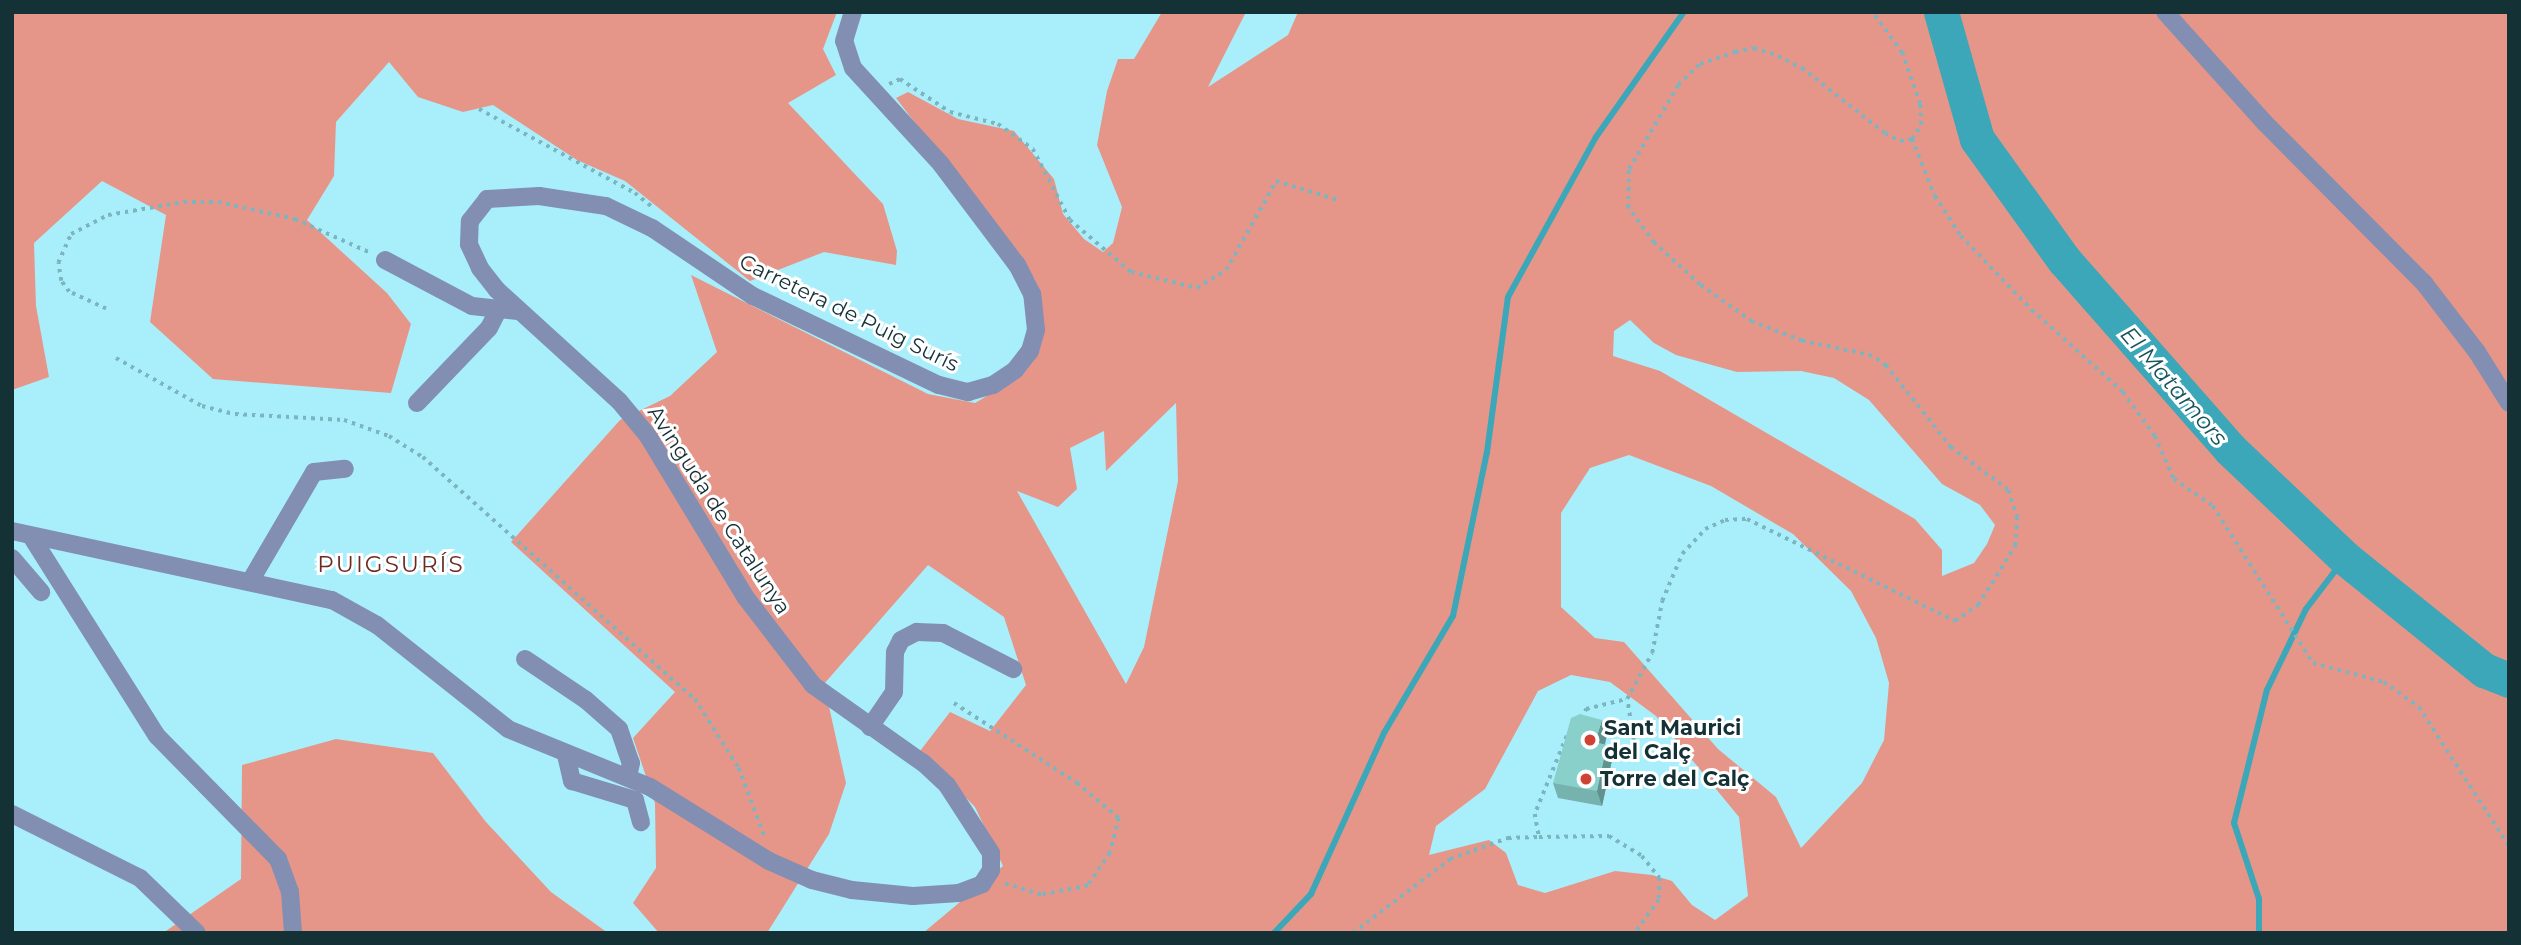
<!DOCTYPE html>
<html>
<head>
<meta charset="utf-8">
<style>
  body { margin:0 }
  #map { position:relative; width:2521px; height:945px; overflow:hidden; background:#a9effb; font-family:Montserrat,sans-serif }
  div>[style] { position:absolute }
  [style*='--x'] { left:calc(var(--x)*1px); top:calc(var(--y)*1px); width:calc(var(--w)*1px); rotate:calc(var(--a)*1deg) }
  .green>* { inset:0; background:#e69689 }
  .stream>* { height:6px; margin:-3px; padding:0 3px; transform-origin:3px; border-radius:3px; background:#3ba7b8 }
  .river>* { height:35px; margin:-17.5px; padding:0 17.5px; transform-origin:17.5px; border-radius:17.5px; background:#3ba7b8 }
  .path>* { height:3.5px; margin-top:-1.75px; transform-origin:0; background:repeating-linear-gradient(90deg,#7cb5bf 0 3.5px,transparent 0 8.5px) }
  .minor>* { height:18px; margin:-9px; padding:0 9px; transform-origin:9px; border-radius:9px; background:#828fb2 }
  .wall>* { inset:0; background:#76b3af }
  .shaded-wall>* { inset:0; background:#60928e }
  .building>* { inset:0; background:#89d0cb }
  .dots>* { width:19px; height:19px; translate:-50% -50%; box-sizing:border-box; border:4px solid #fff; border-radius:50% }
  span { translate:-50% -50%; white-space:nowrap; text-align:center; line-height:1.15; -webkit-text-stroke:6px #fff; paint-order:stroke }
  .street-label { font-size:21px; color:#143136 }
  .poi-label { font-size:21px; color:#143136; font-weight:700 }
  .left { translate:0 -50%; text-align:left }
  .water-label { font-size:23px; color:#18545e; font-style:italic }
  .neighbourhood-label { font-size:23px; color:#6e2920; letter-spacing:2px }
  .frame { position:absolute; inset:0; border:14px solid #143136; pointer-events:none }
</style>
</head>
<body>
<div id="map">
  <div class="green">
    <div style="clip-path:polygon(12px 12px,837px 12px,823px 49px,836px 75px,788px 103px,883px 204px,897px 251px,896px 265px,824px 252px,750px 281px,625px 181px,577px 160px,493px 105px,463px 112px,418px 97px,389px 62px,336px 122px,334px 176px,307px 220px,387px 293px,411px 324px,391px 393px,213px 379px,150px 322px,166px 215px,102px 181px,34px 243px,36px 306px,49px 377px,12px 390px)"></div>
    <div style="clip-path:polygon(evenodd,1162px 12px,1246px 12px,1208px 87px,1288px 35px,1298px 12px,2509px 12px,2509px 933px,923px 933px,1003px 866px,975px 807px,920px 751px,950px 712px,990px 731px,1026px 685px,1004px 617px,928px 565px,824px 684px,846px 783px,829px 834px,767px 933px,659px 933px,633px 903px,656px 868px,655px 803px,633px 738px,675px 692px,511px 542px,620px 420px,670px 396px,717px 352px,691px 275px,928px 394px,975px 403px,1014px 380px,1041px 338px,1035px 280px,896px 98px,908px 92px,958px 119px,1014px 131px,1054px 179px,1063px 214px,1084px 239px,1103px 252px,1113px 243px,1122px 207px,1097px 145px,1107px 91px,1118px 59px,1134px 59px,1162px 12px,1630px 320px,1654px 343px,1676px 355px,1737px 372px,1801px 371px,1834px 378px,1869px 400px,1942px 484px,1980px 505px,1995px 525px,1987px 544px,1974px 563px,1942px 576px,1942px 550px,1915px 519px,1660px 371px,1613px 356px,1614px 331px,1630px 320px,1162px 12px,1176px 403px,1178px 481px,1144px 647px,1126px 684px,1017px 491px,1058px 507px,1077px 489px,1070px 448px,1104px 431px,1106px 471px,1176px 403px,1162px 12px,1629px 455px,1711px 486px,1793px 534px,1851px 591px,1876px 638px,1889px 683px,1884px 740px,1862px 783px,1801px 848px,1776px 797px,1718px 749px,1624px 642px,1595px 638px,1561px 607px,1561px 513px,1590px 468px,1629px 455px,1162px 12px,1571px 675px,1610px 682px,1656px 716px,1739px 817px,1748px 896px,1715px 920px,1692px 905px,1672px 881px,1652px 875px,1615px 871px,1545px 893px,1518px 885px,1506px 853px,1489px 840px,1429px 855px,1436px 826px,1485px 789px,1538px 691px,1571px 675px)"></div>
    <div style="clip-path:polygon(336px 739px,433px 753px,486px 822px,551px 892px,608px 933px,163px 933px,241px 879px,242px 765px)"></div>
  </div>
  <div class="stream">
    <div style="--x:1274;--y:933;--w:54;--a:-46.5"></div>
    <div style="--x:1311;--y:894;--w:177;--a:-65.6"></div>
    <div style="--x:1384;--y:733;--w:136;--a:-59.5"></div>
    <div style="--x:1453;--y:616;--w:167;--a:-78.3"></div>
    <div style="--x:1487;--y:452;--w:156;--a:-82.3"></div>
    <div style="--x:1508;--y:297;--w:183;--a:-61.2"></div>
    <div style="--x:1596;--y:137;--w:153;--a:-54.9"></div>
    <div style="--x:2259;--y:933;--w:34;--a:-90"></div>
    <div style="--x:2259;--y:899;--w:80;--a:-108.2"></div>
    <div style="--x:2234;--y:823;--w:137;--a:-76.1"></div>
    <div style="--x:2267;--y:690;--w:90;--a:-64.3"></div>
    <div style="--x:2306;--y:609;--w:64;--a:-52.6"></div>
  </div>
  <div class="river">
    <div style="--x:1941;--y:12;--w:132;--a:74.2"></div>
    <div style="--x:1977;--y:139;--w:149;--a:54.3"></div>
    <div style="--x:2064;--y:260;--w:252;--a:48.7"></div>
    <div style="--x:2230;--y:449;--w:158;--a:43.5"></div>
    <div style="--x:2345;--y:558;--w:179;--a:38.9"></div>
    <div style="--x:2484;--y:670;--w:27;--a:22"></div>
  </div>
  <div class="path">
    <div style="--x:889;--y:84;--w:12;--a:-24"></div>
    <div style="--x:900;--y:79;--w:60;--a:33.4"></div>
    <div style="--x:950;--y:112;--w:49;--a:14"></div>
    <div style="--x:998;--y:124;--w:43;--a:35.5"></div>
    <div style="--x:1033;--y:149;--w:80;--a:62.5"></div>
    <div style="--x:1070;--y:220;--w:80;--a:40.4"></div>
    <div style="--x:1131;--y:272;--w:68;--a:13.6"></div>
    <div style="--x:1197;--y:288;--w:34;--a:-32"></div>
    <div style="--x:1226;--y:270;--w:102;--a:-60.7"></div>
    <div style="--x:1276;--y:181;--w:65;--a:17"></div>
    <div style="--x:479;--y:109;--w:177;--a:28.3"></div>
    <div style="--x:635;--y:193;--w:21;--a:39"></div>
    <div style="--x:1912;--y:139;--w:61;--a:68"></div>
    <div style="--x:1935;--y:196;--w:48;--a:57"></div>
    <div style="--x:1961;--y:236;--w:103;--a:46.2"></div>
    <div style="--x:2032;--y:310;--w:122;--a:42"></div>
    <div style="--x:2123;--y:392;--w:54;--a:54"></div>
    <div style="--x:2155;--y:436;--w:47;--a:66.2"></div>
    <div style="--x:2174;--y:479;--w:47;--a:34.7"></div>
    <div style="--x:2213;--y:506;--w:186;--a:57.5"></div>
    <div style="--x:2313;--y:663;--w:73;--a:15"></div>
    <div style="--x:2384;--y:682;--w:43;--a:35.5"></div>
    <div style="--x:2419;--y:707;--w:166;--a:57.1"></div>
    <div style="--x:106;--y:309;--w:41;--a:-155.3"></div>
    <div style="--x:69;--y:292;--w:14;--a:-126"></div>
    <div style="--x:61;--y:281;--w:18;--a:-99"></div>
    <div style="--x:58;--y:263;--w:32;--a:-66"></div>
    <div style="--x:71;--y:234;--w:42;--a:-27.2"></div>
    <div style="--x:108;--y:215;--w:77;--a:-9.7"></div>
    <div style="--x:184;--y:202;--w:34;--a:0"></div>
    <div style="--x:218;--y:202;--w:79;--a:12.4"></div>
    <div style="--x:295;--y:219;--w:83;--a:24.1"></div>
    <div style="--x:116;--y:358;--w:98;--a:29.2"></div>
    <div style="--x:202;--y:406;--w:34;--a:14"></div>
    <div style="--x:235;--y:414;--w:109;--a:3.2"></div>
    <div style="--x:344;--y:420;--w:48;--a:19.6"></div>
    <div style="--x:389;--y:436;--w:40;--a:32"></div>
    <div style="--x:423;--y:457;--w:364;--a:41.7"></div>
    <div style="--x:695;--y:699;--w:82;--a:57.5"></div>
    <div style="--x:739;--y:768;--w:75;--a:69.6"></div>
    <div style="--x:954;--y:703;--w:147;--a:33"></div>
    <div style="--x:1077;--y:783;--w:55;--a:39.8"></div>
    <div style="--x:1119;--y:818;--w:36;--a:104"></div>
    <div style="--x:1110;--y:853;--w:40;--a:124"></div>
    <div style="--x:1088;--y:886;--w:48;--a:169.2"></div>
    <div style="--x:1041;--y:895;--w:41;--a:-162.9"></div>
    <div style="--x:1580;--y:718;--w:11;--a:-56"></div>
    <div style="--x:1586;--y:709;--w:41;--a:-14"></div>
    <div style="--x:1567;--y:736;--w:84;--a:112.3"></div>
    <div style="--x:1535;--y:814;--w:23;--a:80"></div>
    <div style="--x:1539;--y:837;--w:70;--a:-0.8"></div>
    <div style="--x:1609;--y:836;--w:39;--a:31"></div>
    <div style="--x:1642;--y:856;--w:28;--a:51"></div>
    <div style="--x:1660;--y:878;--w:22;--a:93"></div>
    <div style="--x:1659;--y:900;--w:41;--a:126"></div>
    <div style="--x:1635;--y:750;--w:52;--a:-98.9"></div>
    <div style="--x:1627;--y:699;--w:52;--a:-61.5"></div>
    <div style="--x:1652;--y:653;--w:53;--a:-79.1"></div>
    <div style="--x:1662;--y:601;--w:51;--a:-66.9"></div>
    <div style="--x:1682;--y:554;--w:34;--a:-47"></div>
    <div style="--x:1705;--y:529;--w:22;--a:-24"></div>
    <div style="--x:1725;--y:520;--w:22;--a:-3"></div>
    <div style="--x:1747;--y:519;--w:232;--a:26.1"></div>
    <div style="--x:1955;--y:621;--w:28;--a:-35"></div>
    <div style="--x:1978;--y:605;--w:70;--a:-57.9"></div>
    <div style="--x:2015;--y:546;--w:28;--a:-86"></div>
    <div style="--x:2017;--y:518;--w:29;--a:-108"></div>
    <div style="--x:2008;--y:490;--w:71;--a:-143.6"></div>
    <div style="--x:1951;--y:448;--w:105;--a:-128.4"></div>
    <div style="--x:1886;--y:366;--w:17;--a:-144"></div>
    <div style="--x:1872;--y:356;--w:72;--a:-167.9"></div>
    <div style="--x:1802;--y:341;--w:53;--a:-159.2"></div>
    <div style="--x:1752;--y:322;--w:64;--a:-144.6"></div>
    <div style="--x:1700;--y:285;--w:62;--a:-137.6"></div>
    <div style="--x:1654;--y:243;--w:44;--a:-126.6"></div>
    <div style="--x:1628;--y:208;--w:39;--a:-89"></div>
    <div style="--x:1629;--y:169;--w:97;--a:-59.7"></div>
    <div style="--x:1678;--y:85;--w:30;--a:-44"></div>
    <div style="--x:1700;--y:64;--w:37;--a:-19"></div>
    <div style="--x:1735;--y:52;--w:19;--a:-12"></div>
    <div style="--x:1754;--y:48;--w:25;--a:18"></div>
    <div style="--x:1778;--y:56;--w:27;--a:27"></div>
    <div style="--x:1802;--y:68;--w:105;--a:38.1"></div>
    <div style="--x:1885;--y:133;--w:17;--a:28"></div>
    <div style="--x:1900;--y:141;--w:12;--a:-9"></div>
    <div style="--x:1912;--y:139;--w:17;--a:-57"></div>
    <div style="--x:1921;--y:125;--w:21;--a:-93"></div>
    <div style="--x:1920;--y:104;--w:54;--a:-109.4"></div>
    <div style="--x:1902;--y:53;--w:51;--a:-126.2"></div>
    <div style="--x:1353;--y:933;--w:122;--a:-37.3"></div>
    <div style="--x:1450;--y:859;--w:62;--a:-19.9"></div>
    <div style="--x:1508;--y:838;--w:31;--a:-2"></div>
  </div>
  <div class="minor">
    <div style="--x:2165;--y:12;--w:149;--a:48"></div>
    <div style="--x:2265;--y:123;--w:226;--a:45.2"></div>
    <div style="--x:2424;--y:283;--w:87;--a:52.5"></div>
    <div style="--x:2477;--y:352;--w:60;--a:57.9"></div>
    <div style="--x:385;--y:260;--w:98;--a:27.9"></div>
    <div style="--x:472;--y:306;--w:46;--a:6.2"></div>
    <div style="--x:417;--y:403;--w:104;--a:-46.2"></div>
    <div style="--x:489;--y:328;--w:20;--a:-63"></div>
    <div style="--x:12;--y:531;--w:327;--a:12.2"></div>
    <div style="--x:332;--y:600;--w:51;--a:29.1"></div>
    <div style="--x:377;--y:625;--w:167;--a:38.4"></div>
    <div style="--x:508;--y:729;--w:153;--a:22.2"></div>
    <div style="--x:650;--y:787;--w:140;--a:31.9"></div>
    <div style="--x:769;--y:861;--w:47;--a:23.8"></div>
    <div style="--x:812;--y:880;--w:41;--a:14"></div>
    <div style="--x:852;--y:890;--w:61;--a:5.6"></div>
    <div style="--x:913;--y:896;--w:46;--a:-3.7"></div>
    <div style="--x:959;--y:893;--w:25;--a:-21"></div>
    <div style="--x:982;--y:884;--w:17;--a:-57"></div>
    <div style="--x:991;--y:870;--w:17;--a:-90"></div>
    <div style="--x:991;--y:853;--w:81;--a:-122.9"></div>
    <div style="--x:947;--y:785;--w:33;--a:-137"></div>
    <div style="--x:923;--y:763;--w:135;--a:-144.7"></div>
    <div style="--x:813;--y:685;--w:110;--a:-127.6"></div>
    <div style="--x:746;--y:598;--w:189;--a:-121.2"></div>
    <div style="--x:648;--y:436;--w:45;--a:-129.6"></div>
    <div style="--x:619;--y:401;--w:165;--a:-137.7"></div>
    <div style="--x:497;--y:290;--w:28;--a:-128"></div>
    <div style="--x:480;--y:268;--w:26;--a:-115"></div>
    <div style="--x:469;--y:244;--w:23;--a:-88"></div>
    <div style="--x:470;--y:221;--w:28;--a:-52"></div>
    <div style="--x:487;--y:199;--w:52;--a:-3.3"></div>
    <div style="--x:539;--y:196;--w:68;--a:8.5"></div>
    <div style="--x:606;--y:206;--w:51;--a:25.6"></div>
    <div style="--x:652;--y:228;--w:122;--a:34"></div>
    <div style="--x:753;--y:296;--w:206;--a:25.6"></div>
    <div style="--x:939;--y:385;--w:30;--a:14"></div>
    <div style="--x:968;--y:392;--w:26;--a:-16"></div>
    <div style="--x:993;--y:385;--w:27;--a:-34"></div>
    <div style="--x:1015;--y:370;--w:24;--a:-52"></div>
    <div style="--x:1030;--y:351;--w:22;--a:-74"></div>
    <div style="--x:1036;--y:330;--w:36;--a:-96"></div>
    <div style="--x:1032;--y:294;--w:33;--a:-117"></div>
    <div style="--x:1017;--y:265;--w:126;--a:-127"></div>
    <div style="--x:941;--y:164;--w:130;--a:-132.5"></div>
    <div style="--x:853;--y:68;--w:28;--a:-108"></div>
    <div style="--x:844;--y:41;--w:30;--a:-73"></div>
    <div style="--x:31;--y:536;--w:236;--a:57.8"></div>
    <div style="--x:157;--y:736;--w:173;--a:45.5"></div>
    <div style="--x:278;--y:859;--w:35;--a:70"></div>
    <div style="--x:290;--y:892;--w:41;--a:85.8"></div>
    <div style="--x:12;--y:558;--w:45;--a:49.5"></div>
    <div style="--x:251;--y:580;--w:125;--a:-59.7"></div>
    <div style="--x:314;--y:472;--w:31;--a:-6"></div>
    <div style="--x:525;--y:659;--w:73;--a:33.9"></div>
    <div style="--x:586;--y:700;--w:44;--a:41.3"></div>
    <div style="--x:619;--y:729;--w:36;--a:71"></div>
    <div style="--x:631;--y:763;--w:14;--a:102"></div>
    <div style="--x:870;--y:727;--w:42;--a:-55.6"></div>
    <div style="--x:894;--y:692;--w:40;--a:-88.6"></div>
    <div style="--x:895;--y:652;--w:13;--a:-63"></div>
    <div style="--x:901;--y:640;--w:18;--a:-27"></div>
    <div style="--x:917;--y:632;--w:26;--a:2"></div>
    <div style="--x:943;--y:633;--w:79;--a:27.2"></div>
    <div style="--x:566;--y:755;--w:27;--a:77"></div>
    <div style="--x:572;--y:781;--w:66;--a:16.8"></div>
    <div style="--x:635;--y:800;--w:23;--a:75"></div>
    <div style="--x:12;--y:814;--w:143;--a:26.6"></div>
    <div style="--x:140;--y:878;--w:79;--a:44"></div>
  </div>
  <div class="wall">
    <div style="clip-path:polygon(1607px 735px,1605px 745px,1607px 745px,1612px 760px,1602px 806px,1558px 798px,1553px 783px)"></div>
  </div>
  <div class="shaded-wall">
    <div style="clip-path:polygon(1602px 720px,1607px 735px,1601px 757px,1595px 742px)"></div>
    <div style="clip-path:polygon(1607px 745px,1612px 760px,1602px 806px,1597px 791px)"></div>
  </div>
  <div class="building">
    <div style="clip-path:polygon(1580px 714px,1602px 720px,1595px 742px,1607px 745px,1597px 791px,1553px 783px,1571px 718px)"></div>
  </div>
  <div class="dots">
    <div style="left:1590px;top:740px;background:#d04334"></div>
    <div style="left:1586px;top:779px;background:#d04334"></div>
  </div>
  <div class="street-label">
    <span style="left:849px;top:313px;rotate:26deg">Carretera de Puig Surís</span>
    <span style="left:719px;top:510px;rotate:57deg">Avinguda de Catalunya</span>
  </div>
  <div class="poi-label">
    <span class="left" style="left:1604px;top:740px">Sant Maurici<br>del Calç</span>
    <span class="left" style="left:1600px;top:779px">Torre del Calç</span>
  </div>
  <div class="water-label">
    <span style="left:2174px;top:386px;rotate:49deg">El Matamors</span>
  </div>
  <div class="neighbourhood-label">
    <span style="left:391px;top:564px">PUIGSURÍS</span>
  </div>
  <div class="frame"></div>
</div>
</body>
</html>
